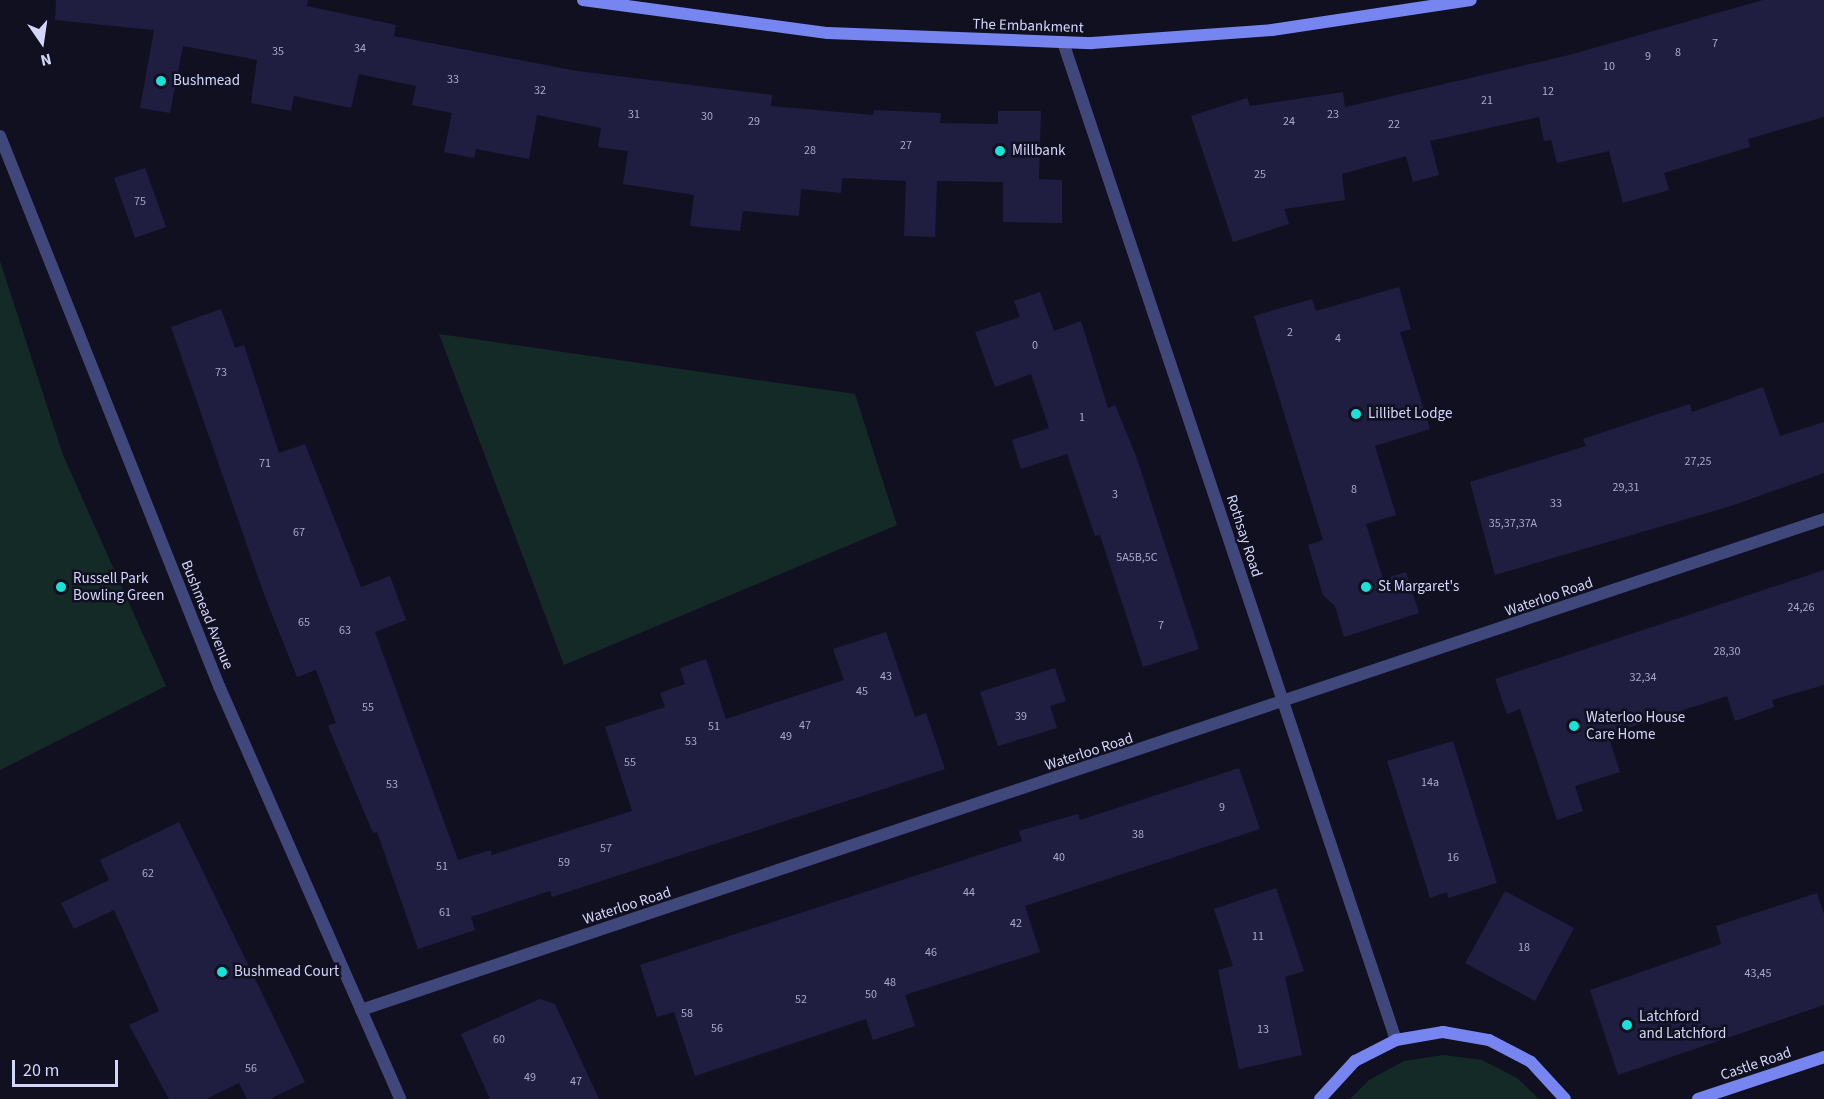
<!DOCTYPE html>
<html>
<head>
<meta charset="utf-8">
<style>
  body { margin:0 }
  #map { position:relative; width:1824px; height:1099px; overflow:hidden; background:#101021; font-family:"Source Sans 3",sans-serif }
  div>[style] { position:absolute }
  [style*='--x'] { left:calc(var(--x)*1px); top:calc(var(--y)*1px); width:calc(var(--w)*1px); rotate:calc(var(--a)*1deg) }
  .green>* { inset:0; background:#142a26 }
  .building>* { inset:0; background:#201e40 }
  .street>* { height:12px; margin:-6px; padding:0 6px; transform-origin:6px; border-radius:6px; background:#40477b }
  .secondary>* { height:12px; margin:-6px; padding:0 6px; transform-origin:6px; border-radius:6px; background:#7685f0 }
  .dots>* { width:16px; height:16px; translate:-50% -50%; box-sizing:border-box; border:3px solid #101021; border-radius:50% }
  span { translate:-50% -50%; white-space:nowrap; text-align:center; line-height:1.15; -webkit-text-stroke:5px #101021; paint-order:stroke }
  .number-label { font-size:12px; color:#a7a8cc }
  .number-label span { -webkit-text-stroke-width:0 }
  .street-label { font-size:15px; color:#d4d6fa }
  .poi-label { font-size:15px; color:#d4d6fa }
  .left { translate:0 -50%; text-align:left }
  .north { position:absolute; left:12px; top:12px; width:60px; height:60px; -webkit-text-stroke:4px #101021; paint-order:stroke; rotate:167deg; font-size:16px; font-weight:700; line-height:24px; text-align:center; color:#d4d6fa }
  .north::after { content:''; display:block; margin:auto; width:21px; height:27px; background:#d4d6fa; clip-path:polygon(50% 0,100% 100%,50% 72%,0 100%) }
  .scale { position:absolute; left:12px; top:1060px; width:106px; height:27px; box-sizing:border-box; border:3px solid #d4d6fa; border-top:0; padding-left:8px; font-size:18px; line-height:21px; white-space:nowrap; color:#d4d6fa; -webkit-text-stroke:4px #101021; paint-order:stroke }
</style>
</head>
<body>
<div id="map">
  <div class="green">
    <div style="clip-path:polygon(0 261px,63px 455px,166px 686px,0 770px)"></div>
    <div style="clip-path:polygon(439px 334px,855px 394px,897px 525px,564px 665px)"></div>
    <div style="clip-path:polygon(1443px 1055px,1482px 1060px,1517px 1078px,1539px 1099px,1350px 1099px,1369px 1080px,1404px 1061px)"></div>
  </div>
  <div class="building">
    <div style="clip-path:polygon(56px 0,308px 0,307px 6px,396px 25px,394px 36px,577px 71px,772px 95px,771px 106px,873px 115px,874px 110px,941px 113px,940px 123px,998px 124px,998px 111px,1041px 111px,1039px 179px,1062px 180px,1062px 223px,1003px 222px,1003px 182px,937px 181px,935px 237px,904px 236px,906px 181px,842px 178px,841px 193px,801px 189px,799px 216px,743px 211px,740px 231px,690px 226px,694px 195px,623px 184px,628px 151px,598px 147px,601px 128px,537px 115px,529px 159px,476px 149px,474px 158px,444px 152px,452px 113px,412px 105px,416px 86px,359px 74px,351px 108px,294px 96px,291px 111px,251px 103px,257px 60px,183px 46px,170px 113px,140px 108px,154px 30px,55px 20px)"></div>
    <div style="clip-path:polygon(1763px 0,1824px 0,1824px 117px,1748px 139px,1750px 147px,1664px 173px,1669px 190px,1623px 203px,1609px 151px,1557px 163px,1551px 140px,1544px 141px,1539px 117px,1430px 141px,1439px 175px,1413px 182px,1406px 156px,1342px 174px,1345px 200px,1284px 209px,1289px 224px,1233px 242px,1191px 116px,1247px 98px,1250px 106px,1343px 92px,1345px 107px,1569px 55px)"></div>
    <div style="clip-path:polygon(145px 168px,166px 227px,135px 238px,114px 178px)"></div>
    <div style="clip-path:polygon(1399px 287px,1411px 329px,1400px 332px,1430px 429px,1375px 446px,1396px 515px,1366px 524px,1383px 579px,1406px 572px,1419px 613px,1344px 637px,1335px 606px,1323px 595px,1308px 545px,1323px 540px,1254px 316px,1312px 299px,1316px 311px)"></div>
    <div style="clip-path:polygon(1040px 292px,1054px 331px,1081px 321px,1108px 408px,1115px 405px,1136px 456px,1199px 649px,1143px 667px,1100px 535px,1095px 536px,1067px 454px,1021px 469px,1012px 440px,1049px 428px,1031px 374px,995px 387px,975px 332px,1020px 317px,1014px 301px)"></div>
    <div style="clip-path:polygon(221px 309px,235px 348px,244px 345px,279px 453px,305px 444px,361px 587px,390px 576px,406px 620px,375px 632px,458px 860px,491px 850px,492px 855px,632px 811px,605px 727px,665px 707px,660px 693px,685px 684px,680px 668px,706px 659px,726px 719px,844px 680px,833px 649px,886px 632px,915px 717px,926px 713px,945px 769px,552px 897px,550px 891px,471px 917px,475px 930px,418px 949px,377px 832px,373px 833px,328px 726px,336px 723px,316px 670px,297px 677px,265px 597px,171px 327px)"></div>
    <div style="clip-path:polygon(1763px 387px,1780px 436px,1824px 422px,1824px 473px,1731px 506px,1495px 575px,1470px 482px,1586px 446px,1583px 439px,1655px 415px,1690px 404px,1692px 412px)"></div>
    <div style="clip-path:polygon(1824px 570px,1824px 685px,1772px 700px,1774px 707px,1735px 721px,1727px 696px,1615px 732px,1617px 739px,1610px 741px,1620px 772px,1575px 786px,1583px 811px,1557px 820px,1520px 709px,1507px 714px,1495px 679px)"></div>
    <div style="clip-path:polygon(1055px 668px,1066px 701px,1050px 706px,1057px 728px,998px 746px,980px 692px)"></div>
    <div style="clip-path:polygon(1453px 741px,1497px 883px,1448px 898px,1447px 892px,1430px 898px,1387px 761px)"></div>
    <div style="clip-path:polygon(1239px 768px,1260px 829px,1025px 906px,1040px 952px,905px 995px,915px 1026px,873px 1040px,866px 1019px,695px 1076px,674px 1012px,657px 1017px,640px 965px,1022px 841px,1019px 831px,1078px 814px,1080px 820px)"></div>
    <div style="clip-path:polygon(179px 822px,305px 1082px,270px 1099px,247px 1099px,239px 1083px,206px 1099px,169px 1099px,129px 1025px,159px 1011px,114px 910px,74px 929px,61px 903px,109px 880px,100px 860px)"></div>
    <div style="clip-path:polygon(1276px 888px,1304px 971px,1285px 977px,1302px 1055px,1239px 1069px,1218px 970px,1233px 966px,1214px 909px)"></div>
    <div style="clip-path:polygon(1505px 891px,1574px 928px,1535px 1001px,1465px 963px)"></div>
    <div style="clip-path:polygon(1817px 893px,1824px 914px,1824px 1005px,1618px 1075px,1590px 990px,1721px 944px,1716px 926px)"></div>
    <div style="clip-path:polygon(540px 999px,555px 1004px,599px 1099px,490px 1099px,461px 1034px)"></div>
  </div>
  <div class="street">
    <div style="--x:1063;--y:42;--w:1052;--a:71.55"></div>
    <div style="--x:0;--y:136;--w:592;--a:68.29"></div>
    <div style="--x:219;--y:686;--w:451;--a:66.3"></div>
    <div style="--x:361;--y:1010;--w:1543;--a:-18.55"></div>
  </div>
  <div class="secondary">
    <div style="--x:583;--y:0;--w:247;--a:7.7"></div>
    <div style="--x:828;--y:33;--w:264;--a:2.2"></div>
    <div style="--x:1092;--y:43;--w:180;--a:-4.1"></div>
    <div style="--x:1272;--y:30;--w:201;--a:-8.6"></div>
    <div style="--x:1320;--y:1099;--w:52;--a:-47.4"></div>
    <div style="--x:1355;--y:1061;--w:46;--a:-27.1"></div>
    <div style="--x:1396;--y:1040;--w:48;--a:-9.7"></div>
    <div style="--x:1443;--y:1032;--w:47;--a:9.9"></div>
    <div style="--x:1489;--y:1040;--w:47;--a:27.6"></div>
    <div style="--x:1531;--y:1062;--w:50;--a:47.4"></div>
    <div style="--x:1698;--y:1099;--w:133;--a:-18.4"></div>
  </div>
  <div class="dots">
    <div style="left:161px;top:81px;background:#18e3d8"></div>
    <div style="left:1000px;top:151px;background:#18e3d8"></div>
    <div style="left:1356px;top:414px;background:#18e3d8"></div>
    <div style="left:61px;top:587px;background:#18e3d8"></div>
    <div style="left:1366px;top:587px;background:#18e3d8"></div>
    <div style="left:1574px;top:726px;background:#18e3d8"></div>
    <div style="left:222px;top:972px;background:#18e3d8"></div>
    <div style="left:1627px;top:1025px;background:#18e3d8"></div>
  </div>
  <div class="number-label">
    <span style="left:1715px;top:44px">7</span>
    <span style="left:360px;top:49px">34</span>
    <span style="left:278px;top:52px">35</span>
    <span style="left:1678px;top:53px">8</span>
    <span style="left:1648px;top:57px">9</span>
    <span style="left:1609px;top:67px">10</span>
    <span style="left:453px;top:80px">33</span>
    <span style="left:540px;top:91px">32</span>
    <span style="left:1548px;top:92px">12</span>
    <span style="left:1487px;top:101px">21</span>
    <span style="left:634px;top:115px">31</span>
    <span style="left:1333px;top:115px">23</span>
    <span style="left:707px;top:117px">30</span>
    <span style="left:754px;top:122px">29</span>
    <span style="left:1289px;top:122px">24</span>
    <span style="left:1394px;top:125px">22</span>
    <span style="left:906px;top:146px">27</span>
    <span style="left:810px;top:151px">28</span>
    <span style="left:1260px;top:175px">25</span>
    <span style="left:140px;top:202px">75</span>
    <span style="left:1290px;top:333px">2</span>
    <span style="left:1338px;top:339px">4</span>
    <span style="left:1035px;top:346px">0</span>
    <span style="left:221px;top:373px">73</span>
    <span style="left:1082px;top:418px">1</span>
    <span style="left:1698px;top:462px">27,25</span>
    <span style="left:265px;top:464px">71</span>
    <span style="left:1626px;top:488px">29,31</span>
    <span style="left:1354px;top:490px">8</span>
    <span style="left:1115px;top:495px">3</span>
    <span style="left:1556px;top:504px">33</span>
    <span style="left:1513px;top:524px">35,37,37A</span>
    <span style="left:299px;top:533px">67</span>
    <span style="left:1137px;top:558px">5A5B,5C</span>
    <span style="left:1801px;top:608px">24,26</span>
    <span style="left:304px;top:623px">65</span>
    <span style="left:1161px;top:626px">7</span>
    <span style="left:345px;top:631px">63</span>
    <span style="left:1727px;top:652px">28,30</span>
    <span style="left:886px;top:677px">43</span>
    <span style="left:1643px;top:678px">32,34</span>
    <span style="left:862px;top:692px">45</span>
    <span style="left:368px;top:708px">55</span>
    <span style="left:1021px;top:717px">39</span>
    <span style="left:805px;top:726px">47</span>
    <span style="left:714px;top:727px">51</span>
    <span style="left:786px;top:737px">49</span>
    <span style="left:691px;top:742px">53</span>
    <span style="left:630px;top:763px">55</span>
    <span style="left:1430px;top:783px">14a</span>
    <span style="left:392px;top:785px">53</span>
    <span style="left:1222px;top:808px">9</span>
    <span style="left:1138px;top:835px">38</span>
    <span style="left:606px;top:849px">57</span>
    <span style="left:1059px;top:858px">40</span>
    <span style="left:1453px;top:858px">16</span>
    <span style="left:564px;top:863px">59</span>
    <span style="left:442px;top:867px">51</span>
    <span style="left:148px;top:874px">62</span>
    <span style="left:969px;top:893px">44</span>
    <span style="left:445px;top:913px">61</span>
    <span style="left:1016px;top:924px">42</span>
    <span style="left:1258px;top:937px">11</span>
    <span style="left:1524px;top:948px">18</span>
    <span style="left:931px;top:953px">46</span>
    <span style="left:1758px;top:974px">43,45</span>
    <span style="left:890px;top:983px">48</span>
    <span style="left:871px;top:995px">50</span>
    <span style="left:801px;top:1000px">52</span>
    <span style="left:687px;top:1014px">58</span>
    <span style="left:717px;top:1029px">56</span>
    <span style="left:1263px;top:1030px">13</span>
    <span style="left:499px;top:1040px">60</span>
    <span style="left:251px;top:1069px">56</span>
    <span style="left:530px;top:1078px">49</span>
    <span style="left:576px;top:1082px">47</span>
  </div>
  <div class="street-label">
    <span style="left:1028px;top:26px;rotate:2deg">The Embankment</span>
    <span style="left:1244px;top:536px;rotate:72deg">Rothsay Road</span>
    <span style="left:1549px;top:597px;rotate:-19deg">Waterloo Road</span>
    <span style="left:207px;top:615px;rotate:68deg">Bushmead Avenue</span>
    <span style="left:1089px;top:752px;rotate:-18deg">Waterloo Road</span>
    <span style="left:627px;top:906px;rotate:-18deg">Waterloo Road</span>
    <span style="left:1756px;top:1064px;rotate:-19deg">Castle Road</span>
  </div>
  <div class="poi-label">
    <span class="left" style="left:173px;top:81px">Bushmead</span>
    <span class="left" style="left:1012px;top:151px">Millbank</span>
    <span class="left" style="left:1368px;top:414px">Lillibet Lodge</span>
    <span class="left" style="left:73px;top:587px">Russell Park<br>Bowling Green</span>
    <span class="left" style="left:1378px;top:587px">St Margaret's</span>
    <span class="left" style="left:1586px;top:726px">Waterloo House<br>Care Home</span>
    <span class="left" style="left:234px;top:972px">Bushmead Court</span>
    <span class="left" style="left:1639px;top:1025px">Latchford<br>and Latchford</span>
  </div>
  <div class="north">N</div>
  <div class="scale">20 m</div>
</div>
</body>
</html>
